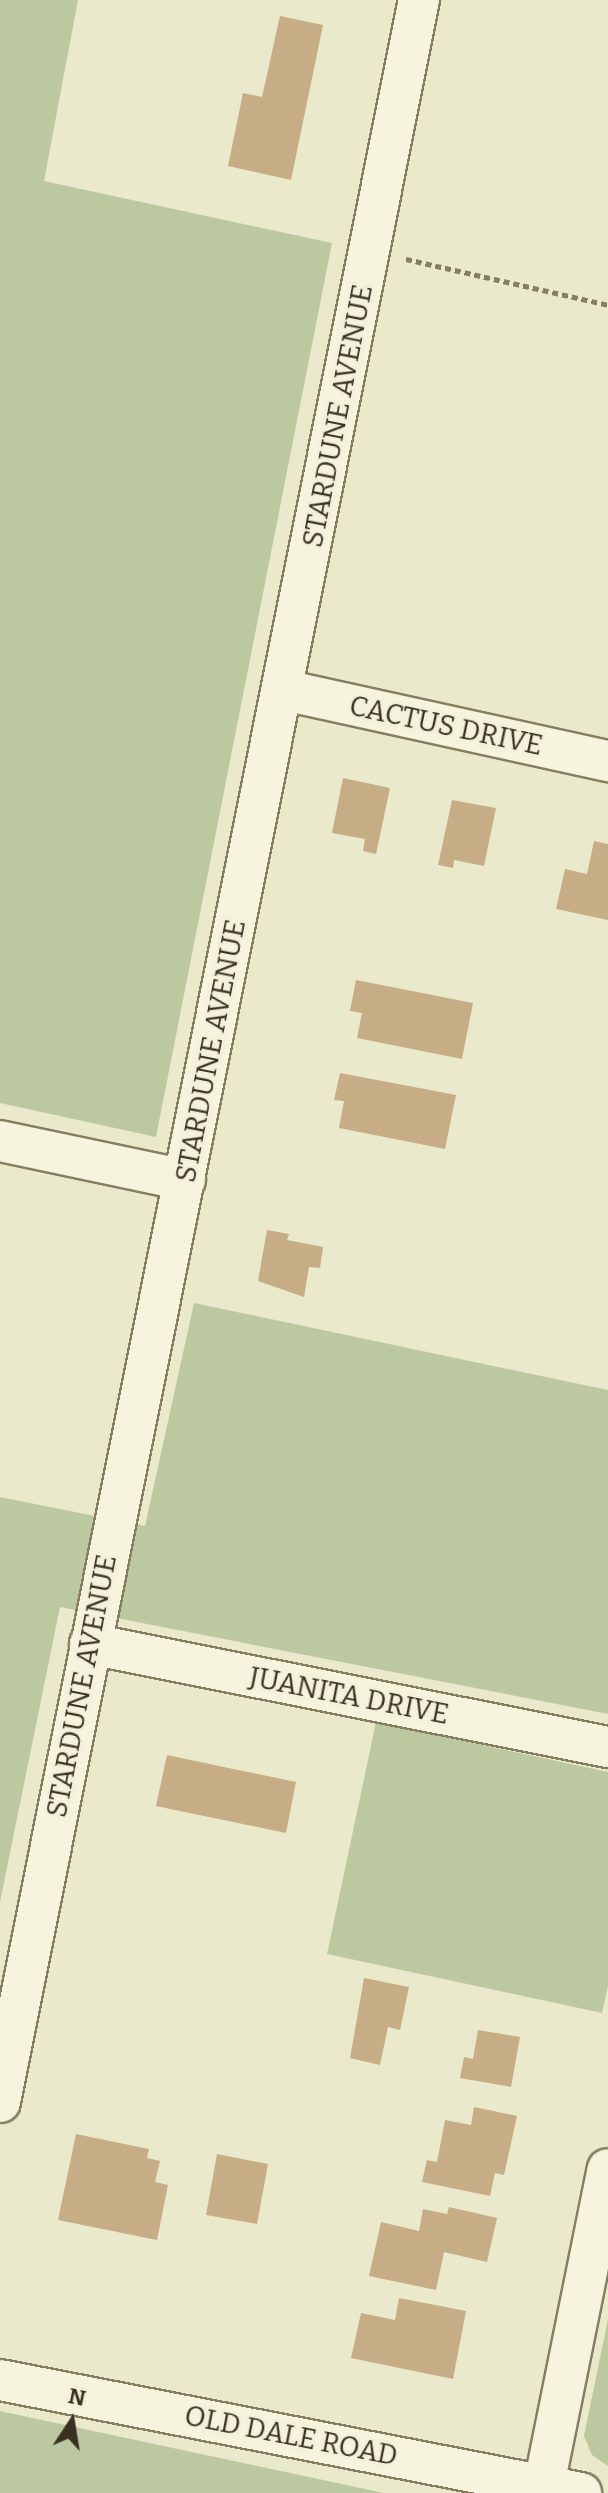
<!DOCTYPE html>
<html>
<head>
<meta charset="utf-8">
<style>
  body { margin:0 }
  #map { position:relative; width:608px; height:2493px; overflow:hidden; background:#ebe9cb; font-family:Bitter,serif }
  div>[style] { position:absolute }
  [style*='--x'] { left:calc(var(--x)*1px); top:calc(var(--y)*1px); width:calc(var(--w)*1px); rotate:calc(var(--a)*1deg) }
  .green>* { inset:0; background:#bcc9a0 }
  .building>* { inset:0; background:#c6ad85 }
  .path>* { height:5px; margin-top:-2.5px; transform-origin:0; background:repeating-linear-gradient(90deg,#877d61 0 6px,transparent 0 10px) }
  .roads { filter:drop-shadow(2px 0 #877d61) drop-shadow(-2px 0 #877d61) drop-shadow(0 2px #877d61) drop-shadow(0 -2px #877d61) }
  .minor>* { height:40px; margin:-20px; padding:0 20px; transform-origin:20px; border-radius:20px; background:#f7f4de }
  span { translate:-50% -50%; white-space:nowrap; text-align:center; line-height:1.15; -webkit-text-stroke:6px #f3f1da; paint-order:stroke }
  .street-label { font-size:28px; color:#393223 }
  .north { position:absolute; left:32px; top:2381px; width:80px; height:80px; -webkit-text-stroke:6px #f3f1da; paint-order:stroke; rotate:12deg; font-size:22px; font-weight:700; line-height:32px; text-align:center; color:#393223 }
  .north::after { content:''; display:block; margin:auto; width:28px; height:36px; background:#393223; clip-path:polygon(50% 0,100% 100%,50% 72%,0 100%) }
</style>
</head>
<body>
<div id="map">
  <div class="green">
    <div style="clip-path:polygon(0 0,78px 0,44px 181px,332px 243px,156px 1137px,0 1103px)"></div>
    <div style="clip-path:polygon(194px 1303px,608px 1390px,608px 1714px,60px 1607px,0 1902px,0 1497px,145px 1526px)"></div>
    <div style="clip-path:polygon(376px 1722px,608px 1772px,608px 1986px,602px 2013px,327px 1954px)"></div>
    <div style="clip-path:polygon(608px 2319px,608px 2466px,592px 2455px,584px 2436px)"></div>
    <div style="clip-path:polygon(0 2411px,384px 2493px,0 2493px)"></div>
  </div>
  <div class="building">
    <div style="clip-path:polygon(280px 16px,323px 25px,291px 180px,228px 166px,243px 93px,262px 97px)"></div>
    <div style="clip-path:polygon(343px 778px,390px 788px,376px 854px,363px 851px,365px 839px,332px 833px)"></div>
    <div style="clip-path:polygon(452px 800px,496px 808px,484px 866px,454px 860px,453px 868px,438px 865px)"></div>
    <div style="clip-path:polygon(594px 841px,608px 844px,608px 920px,556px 909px,565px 869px,587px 874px)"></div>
    <div style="clip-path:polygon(356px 980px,473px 1003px,462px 1059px,357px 1038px,362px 1013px,350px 1011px)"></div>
    <div style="clip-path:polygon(340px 1073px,456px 1095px,445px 1149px,339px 1128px,344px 1101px,334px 1100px)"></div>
    <div style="clip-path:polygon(267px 1230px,289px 1234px,287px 1240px,323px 1247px,320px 1268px,309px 1267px,304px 1297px,258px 1281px)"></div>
    <div style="clip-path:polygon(167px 1755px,296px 1782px,286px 1833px,156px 1806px)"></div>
    <div style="clip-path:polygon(364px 1978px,409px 1987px,400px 2030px,388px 2027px,380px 2065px,350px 2058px)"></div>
    <div style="clip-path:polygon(478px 2030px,520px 2037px,511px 2087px,460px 2078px,464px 2057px,473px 2059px)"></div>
    <div style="clip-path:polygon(474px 2107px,517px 2116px,504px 2175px,495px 2173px,490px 2196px,422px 2182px,427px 2160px,437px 2162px,445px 2120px,471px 2125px)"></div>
    <div style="clip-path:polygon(76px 2134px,149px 2149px,147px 2158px,160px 2161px,155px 2182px,168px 2185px,157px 2240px,58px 2220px)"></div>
    <div style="clip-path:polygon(217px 2154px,268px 2164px,257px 2224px,206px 2215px)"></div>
    <div style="clip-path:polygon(449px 2207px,497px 2218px,487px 2262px,444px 2252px,436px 2290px,369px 2276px,381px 2222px,419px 2231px,423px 2209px,447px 2214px)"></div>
    <div style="clip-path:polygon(399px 2298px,466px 2311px,453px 2379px,351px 2358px,361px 2313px,395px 2320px)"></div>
  </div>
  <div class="path">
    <div style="--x:406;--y:259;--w:207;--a:12.8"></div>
  </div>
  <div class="roads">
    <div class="minor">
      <div style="--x:284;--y:690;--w:332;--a:12.4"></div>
      <div style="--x:0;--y:1141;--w:189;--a:11.9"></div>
      <div style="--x:90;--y:1644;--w:528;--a:11.25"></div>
      <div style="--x:0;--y:2102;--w:2143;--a:-78.73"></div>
      <div style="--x:0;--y:2380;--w:592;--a:11.01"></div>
      <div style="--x:544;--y:2485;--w:322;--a:-78.6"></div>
    </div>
  </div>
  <div class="street-label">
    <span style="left:338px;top:416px;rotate:-79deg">STARDUNE AVENUE</span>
    <span style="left:446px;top:726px;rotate:12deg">CACTUS DRIVE</span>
    <span style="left:211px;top:1051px;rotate:-79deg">STARDUNE AVENUE</span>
    <span style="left:82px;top:1686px;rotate:-79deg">STARDUNE AVENUE</span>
    <span style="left:349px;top:1696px;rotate:11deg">JUANITA DRIVE</span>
    <span style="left:291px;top:2436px;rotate:11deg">OLD DALE ROAD</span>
  </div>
  <div class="north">N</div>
</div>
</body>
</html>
